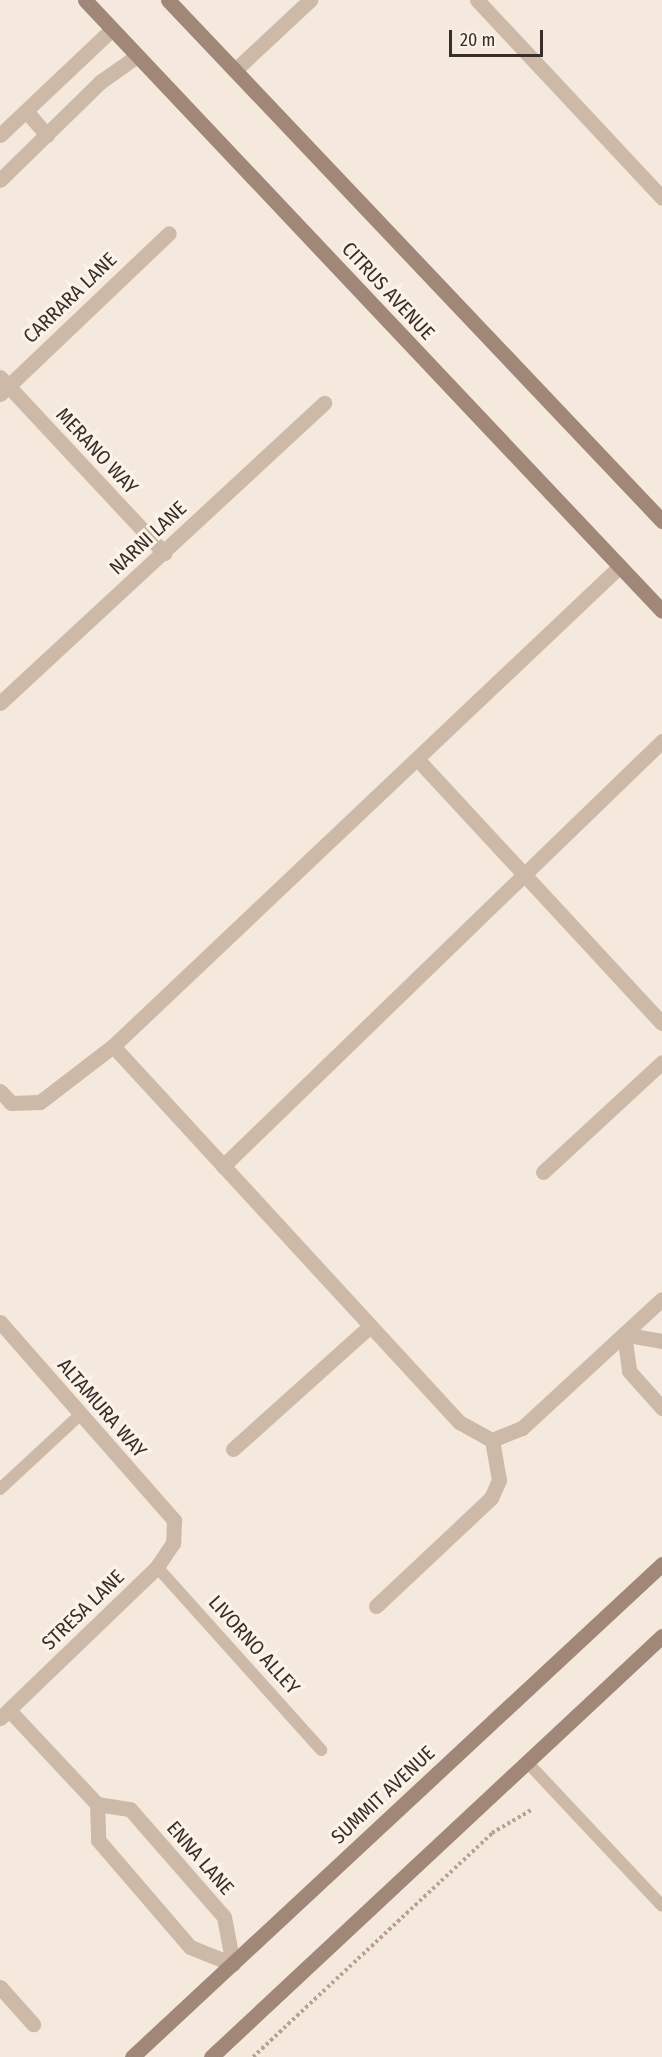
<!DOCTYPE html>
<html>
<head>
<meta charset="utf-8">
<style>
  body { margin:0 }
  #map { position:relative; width:662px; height:2057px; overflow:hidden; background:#f4e9dc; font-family:"Fira Sans Condensed",sans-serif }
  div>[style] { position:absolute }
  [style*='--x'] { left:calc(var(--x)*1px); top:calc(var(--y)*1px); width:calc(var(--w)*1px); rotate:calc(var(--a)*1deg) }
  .path>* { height:4px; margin-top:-2px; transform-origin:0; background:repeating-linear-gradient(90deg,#b9a291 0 3px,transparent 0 6px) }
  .lane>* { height:12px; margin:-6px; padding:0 6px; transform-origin:6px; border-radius:6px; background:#cdb9a7 }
  .street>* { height:15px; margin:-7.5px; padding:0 7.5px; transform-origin:7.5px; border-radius:7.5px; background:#cdb9a7 }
  .secondary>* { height:15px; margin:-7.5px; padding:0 7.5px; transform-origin:7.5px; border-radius:7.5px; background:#a18778 }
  span { translate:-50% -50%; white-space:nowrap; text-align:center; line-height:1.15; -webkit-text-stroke:6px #fbf3e9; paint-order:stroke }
  .street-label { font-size:20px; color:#392d28 }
  .scale { position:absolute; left:449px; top:30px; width:94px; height:27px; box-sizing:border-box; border:3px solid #392d28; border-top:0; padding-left:8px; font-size:18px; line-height:21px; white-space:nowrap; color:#392d28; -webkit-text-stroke:4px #fbf3e9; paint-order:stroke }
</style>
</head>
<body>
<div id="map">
  <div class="path">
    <div style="--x:253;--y:2057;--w:328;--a:-43.1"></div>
    <div style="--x:492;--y:1833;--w:45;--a:-30.5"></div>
  </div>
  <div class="lane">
    <div style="--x:0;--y:1489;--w:109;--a:-42.8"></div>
    <div style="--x:157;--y:1567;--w:246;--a:48.1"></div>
    <div style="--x:527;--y:1762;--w:197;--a:46.8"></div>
  </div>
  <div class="street">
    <div style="--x:477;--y:0;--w:271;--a:46.9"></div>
    <div style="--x:235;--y:70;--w:103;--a:-43"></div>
    <div style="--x:26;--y:111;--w:32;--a:49"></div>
    <div style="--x:0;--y:135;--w:154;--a:-43.4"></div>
    <div style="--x:0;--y:180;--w:140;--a:-44.4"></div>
    <div style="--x:100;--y:82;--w:45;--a:-35.1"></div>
    <div style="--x:0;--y:377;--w:241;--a:47"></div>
    <div style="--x:0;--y:394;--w:233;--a:-43.6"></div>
    <div style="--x:0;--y:703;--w:442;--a:-42.8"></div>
    <div style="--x:419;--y:761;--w:357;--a:47.2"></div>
    <div style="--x:113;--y:1046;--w:511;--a:47.38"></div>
    <div style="--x:459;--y:1422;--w:38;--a:29"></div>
    <div style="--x:492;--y:1440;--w:32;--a:-22"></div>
    <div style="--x:522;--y:1428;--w:190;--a:-42.7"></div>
    <div style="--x:0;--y:1091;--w:16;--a:47"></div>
    <div style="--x:11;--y:1103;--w:29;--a:-2"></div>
    <div style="--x:40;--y:1102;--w:92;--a:-37.5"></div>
    <div style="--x:113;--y:1046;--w:698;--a:-43.43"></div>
    <div style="--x:223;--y:1166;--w:611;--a:-44.07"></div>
    <div style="--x:543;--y:1172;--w:162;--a:-42.7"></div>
    <div style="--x:0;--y:1322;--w:264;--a:48.7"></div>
    <div style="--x:174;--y:1520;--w:23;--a:92"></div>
    <div style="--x:173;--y:1543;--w:29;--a:124"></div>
    <div style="--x:157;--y:1567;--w:218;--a:136.1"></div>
    <div style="--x:662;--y:1341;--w:39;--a:-170"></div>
    <div style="--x:624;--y:1334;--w:37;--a:82"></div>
    <div style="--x:629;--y:1371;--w:50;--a:48.3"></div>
    <div style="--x:233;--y:1449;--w:184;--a:-41.9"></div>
    <div style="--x:376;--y:1606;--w:158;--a:-43.2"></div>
    <div style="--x:491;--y:1498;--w:20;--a:-66"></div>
    <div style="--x:499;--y:1480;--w:41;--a:-99.9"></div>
    <div style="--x:9;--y:1710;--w:129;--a:46.9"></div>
    <div style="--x:97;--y:1804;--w:33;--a:9"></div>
    <div style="--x:130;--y:1809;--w:20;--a:49"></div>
    <div style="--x:143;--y:1824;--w:123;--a:48.9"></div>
    <div style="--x:224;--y:1917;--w:48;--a:79.2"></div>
    <div style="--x:97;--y:1804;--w:36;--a:88"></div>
    <div style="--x:98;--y:1840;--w:141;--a:49.3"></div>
    <div style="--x:190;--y:1947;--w:46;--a:21.6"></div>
    <div style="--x:0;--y:1987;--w:50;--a:48.3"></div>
  </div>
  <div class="secondary">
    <div style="--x:85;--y:0;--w:840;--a:46.64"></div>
    <div style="--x:168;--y:0;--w:718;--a:46.52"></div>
    <div style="--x:132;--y:2057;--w:724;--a:-42.93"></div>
    <div style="--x:211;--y:2057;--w:617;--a:-43.03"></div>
  </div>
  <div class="street-label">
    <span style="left:388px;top:291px;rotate:47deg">CITRUS AVENUE</span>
    <span style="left:70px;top:298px;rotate:-44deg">CARRARA LANE</span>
    <span style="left:97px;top:451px;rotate:47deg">MERANO WAY</span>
    <span style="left:148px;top:538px;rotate:-43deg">NARNI LANE</span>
    <span style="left:102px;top:1408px;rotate:49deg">ALTAMURA WAY</span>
    <span style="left:83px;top:1610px;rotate:-44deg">STRESA LANE</span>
    <span style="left:254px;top:1645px;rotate:48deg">LIVORNO ALLEY</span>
    <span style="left:383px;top:1795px;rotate:-43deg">SUMMIT AVENUE</span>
    <span style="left:200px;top:1858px;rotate:49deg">ENNA LANE</span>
  </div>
  <div class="scale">20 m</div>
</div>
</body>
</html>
